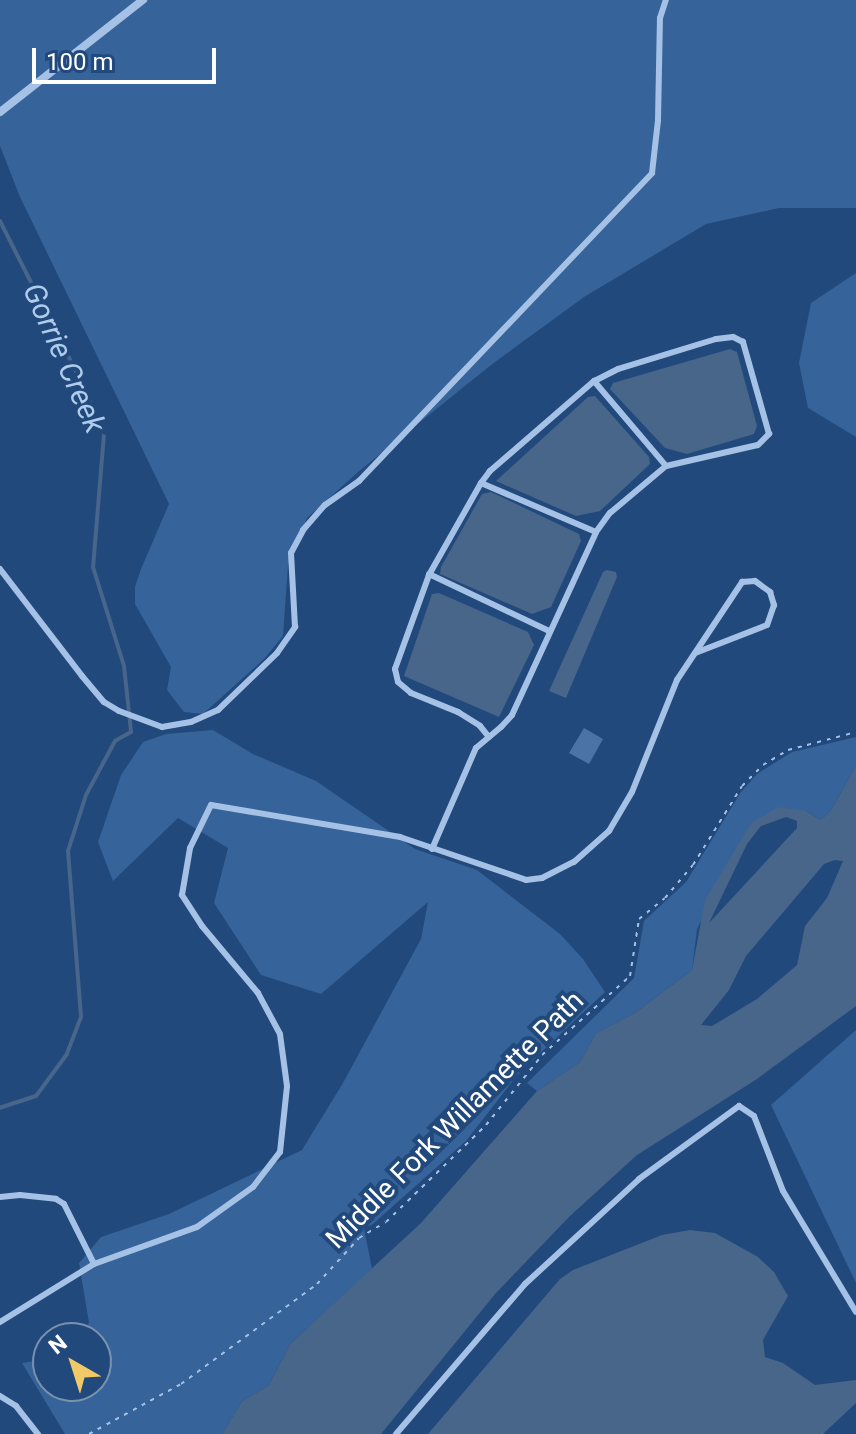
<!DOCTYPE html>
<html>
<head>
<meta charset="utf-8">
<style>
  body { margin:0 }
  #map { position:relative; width:856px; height:1434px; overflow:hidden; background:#22497c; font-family:Roboto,sans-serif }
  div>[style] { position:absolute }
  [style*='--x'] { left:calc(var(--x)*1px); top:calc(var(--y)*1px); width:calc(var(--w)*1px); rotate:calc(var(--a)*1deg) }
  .green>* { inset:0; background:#35639a }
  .water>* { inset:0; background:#48658a }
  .stream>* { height:4px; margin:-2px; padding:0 2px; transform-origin:2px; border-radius:2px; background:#48658a }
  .building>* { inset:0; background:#4b73a5 }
  .path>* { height:2px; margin-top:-1px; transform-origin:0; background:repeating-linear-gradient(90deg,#a5c2e6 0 4px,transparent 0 10px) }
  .service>* { height:6px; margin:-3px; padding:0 3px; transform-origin:3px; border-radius:3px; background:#a5c2e6 }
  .minor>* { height:8px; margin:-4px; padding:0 4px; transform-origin:4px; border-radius:4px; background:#a5c2e6 }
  span { translate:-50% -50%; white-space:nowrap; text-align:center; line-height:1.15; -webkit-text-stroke:8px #22497c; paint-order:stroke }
  .street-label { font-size:28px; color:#fff }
  .water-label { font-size:30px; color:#b0cced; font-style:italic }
  .north { position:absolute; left:32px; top:1322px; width:80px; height:80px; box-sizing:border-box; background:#22497c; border:2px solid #7a92b0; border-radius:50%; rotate:321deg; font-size:22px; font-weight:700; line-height:32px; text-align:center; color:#fff }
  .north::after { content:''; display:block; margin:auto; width:28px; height:36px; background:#f1c967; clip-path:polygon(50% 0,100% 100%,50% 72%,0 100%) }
  .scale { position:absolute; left:32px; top:48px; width:184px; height:36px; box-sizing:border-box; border:4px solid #fff; border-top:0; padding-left:10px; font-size:24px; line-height:28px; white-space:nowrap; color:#fff; -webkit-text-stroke:6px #22497c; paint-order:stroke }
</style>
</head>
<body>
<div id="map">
  <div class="green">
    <div style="clip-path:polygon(0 0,856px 0,856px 208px,779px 208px,706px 224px,584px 297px,491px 365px,358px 472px,307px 518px,288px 565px,283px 636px,264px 659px,203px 714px,184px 712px,167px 690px,171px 667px,135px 604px,135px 587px,141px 569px,169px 504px,20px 197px,0 146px)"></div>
    <div style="clip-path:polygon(856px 273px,856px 437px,808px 408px,799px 363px,811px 303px)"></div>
    <div style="clip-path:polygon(213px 730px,253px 754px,316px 781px,415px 849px,477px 870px,560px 934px,583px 959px,605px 992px,519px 1073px,466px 1141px,373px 1224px,364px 1228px,372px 1269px,290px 1344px,269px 1385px,242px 1401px,222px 1434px,65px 1434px,22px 1363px,48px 1359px,48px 1386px,96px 1386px,96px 1338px,76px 1338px,89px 1323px,79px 1263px,101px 1237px,169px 1214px,302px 1150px,343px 1083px,421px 939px,428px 902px,321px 994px,261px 975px,214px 903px,228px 848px,178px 818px,113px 881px,98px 842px,121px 775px,143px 742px,166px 734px)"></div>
    <div style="clip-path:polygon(856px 737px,856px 765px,832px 809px,821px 820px,806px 811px,751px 823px,697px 929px,692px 970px,635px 1013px,596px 1033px,580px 1062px,537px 1091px,527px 1083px,634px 978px,644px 921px,686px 882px,741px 792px,757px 774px,792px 752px)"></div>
    <div style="clip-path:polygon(856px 1030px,856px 1283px,771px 1105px)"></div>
  </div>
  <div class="water">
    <div style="clip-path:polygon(730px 349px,737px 352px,757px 426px,754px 434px,687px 454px,665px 448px,610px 389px,613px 383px)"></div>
    <div style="clip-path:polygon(595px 396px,649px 457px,650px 464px,600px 511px,576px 516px,496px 481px,588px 397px)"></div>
    <div style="clip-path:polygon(491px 492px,579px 534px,581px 541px,551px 607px,532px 614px,440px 574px,441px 567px,482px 494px)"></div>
    <div style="clip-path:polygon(607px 570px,616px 572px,617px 577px,566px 698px,549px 691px,603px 572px)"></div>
    <div style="clip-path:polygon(439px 593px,528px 632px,534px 645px,499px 717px,404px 676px,432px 594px)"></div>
    <div style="clip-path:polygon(evenodd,856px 765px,856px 1006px,757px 1079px,637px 1155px,570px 1216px,496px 1293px,381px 1434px,222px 1434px,242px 1401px,269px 1385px,290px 1344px,421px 1223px,537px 1091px,580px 1062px,596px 1033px,635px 1013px,692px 970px,705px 900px,751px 823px,778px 807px,806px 811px,821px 820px,832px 809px,856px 765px,786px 817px,797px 821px,797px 828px,709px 923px,747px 844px,761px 826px,786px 817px,856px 765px,835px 860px,843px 861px,827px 898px,805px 926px,797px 965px,757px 999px,712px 1026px,701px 1025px,729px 990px,746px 956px,824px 864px,835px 860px)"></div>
    <div style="clip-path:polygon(690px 1230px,715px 1233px,758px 1257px,774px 1272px,788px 1296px,763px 1340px,765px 1357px,783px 1363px,815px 1385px,856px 1380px,856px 1403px,823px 1434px,428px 1434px,560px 1279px,573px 1270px,662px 1235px)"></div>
  </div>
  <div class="stream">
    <div style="--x:0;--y:221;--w:182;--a:63.2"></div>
    <div style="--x:82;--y:383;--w:56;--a:66.7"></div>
    <div style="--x:104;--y:434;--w:133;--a:94.7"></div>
    <div style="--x:93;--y:567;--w:104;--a:72.6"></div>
    <div style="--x:124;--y:666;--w:66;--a:83.9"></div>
    <div style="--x:131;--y:732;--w:18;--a:151"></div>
    <div style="--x:115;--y:741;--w:61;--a:118.2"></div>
    <div style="--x:86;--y:795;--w:59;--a:107.8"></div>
    <div style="--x:68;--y:851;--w:167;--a:85.5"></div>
    <div style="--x:81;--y:1017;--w:40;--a:111"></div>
    <div style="--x:67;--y:1054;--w:52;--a:126.4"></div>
    <div style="--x:36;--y:1096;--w:38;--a:162"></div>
  </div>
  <div class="building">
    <div style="clip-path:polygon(584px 728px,603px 739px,589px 764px,569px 753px)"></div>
  </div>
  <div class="path">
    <div style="--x:89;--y:1434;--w:105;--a:-28.5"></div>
    <div style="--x:181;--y:1384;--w:169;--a:-36.3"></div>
    <div style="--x:317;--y:1284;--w:62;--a:-47.6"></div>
    <div style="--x:359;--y:1238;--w:31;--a:-31"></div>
    <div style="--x:386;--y:1222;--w:139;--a:-44.1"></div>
    <div style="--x:486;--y:1125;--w:90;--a:-51.3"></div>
    <div style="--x:542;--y:1055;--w:118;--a:-41.9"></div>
    <div style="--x:630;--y:976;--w:58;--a:-81"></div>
    <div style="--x:639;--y:919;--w:33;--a:-39"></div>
    <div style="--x:665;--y:898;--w:43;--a:-49.7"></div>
    <div style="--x:693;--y:865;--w:93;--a:-58.2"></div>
    <div style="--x:742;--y:786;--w:30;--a:-45"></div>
    <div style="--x:763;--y:765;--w:29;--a:-31"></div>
    <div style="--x:788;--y:750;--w:70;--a:-14.8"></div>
  </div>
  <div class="service">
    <div style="--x:594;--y:381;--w:111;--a:49.7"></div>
    <div style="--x:481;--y:483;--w:125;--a:23.1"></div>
    <div style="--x:0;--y:569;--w:135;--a:52.5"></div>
    <div style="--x:82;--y:676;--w:34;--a:50"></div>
    <div style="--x:104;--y:702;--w:17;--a:31"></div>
    <div style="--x:119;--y:711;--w:46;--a:20.4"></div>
    <div style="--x:162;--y:727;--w:29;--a:-10"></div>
    <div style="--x:191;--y:722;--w:30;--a:-24"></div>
    <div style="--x:218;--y:710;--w:82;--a:-44"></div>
    <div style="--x:277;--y:653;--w:32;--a:-55"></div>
    <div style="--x:295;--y:627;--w:74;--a:-93.1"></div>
    <div style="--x:291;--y:553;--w:26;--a:-62"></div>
    <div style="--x:303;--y:530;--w:33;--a:-49"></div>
    <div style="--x:325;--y:505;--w:42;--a:-35.2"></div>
    <div style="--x:359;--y:481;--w:425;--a:-46.4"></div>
    <div style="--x:652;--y:173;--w:53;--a:-83.5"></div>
    <div style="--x:658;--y:120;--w:102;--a:-88.9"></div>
    <div style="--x:660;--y:18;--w:19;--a:-72"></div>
    <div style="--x:429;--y:574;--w:133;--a:25.4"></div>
    <div style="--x:432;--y:849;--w:110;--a:-66.5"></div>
    <div style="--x:476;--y:748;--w:33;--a:-40"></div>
    <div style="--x:501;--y:727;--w:16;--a:-47"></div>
    <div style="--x:512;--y:715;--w:201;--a:-65.3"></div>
    <div style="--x:596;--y:532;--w:24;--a:-54"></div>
    <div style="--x:610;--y:513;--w:73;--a:-40"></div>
    <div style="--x:666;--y:466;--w:94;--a:-12.9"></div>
    <div style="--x:758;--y:445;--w:16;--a:-45"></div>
    <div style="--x:769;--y:434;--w:96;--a:-105.8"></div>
    <div style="--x:743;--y:342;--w:11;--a:-153"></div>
    <div style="--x:733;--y:337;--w:17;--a:173"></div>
    <div style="--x:716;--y:339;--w:102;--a:163"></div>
    <div style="--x:618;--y:369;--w:27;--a:153"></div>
    <div style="--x:594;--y:381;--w:138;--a:139.1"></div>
    <div style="--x:490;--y:471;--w:15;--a:127"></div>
    <div style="--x:481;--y:483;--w:106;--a:119.5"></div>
    <div style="--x:429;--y:575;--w:100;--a:109.9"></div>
    <div style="--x:395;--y:669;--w:13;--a:77"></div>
    <div style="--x:398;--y:682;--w:17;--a:40"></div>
    <div style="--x:411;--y:693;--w:51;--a:22"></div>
    <div style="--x:458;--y:712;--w:26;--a:32"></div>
    <div style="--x:480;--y:726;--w:14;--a:51"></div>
    <div style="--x:0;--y:1197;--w:20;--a:-6"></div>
    <div style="--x:20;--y:1195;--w:36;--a:6"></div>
    <div style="--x:56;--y:1199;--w:9;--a:32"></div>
    <div style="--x:64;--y:1204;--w:67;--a:63.4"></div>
    <div style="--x:0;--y:1322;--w:110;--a:-31.7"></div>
    <div style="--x:94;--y:1264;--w:109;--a:-19.8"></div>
    <div style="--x:197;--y:1227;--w:69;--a:-35.5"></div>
    <div style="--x:253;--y:1187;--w:44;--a:-52.4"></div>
    <div style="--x:280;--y:1152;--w:66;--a:-83.9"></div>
    <div style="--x:287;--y:1086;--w:52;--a:-97.7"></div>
    <div style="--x:280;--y:1034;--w:47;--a:-118.2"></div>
    <div style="--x:258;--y:993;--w:87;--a:-129.9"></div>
    <div style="--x:202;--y:926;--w:37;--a:-123"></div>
    <div style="--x:182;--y:895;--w:48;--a:-80.3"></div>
    <div style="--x:190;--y:848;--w:48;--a:-64"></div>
    <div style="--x:211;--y:805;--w:192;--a:9.6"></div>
    <div style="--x:400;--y:837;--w:133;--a:18.8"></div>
    <div style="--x:526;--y:880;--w:16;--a:-7"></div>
    <div style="--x:542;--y:878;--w:36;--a:-27"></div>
    <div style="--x:574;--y:862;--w:47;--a:-41.5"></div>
    <div style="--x:609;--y:831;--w:45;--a:-59.5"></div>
    <div style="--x:632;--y:792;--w:121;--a:-68.1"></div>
    <div style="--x:677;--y:680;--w:118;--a:-56.4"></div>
    <div style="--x:742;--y:582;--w:13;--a:-4"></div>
    <div style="--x:755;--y:581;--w:19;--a:36"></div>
    <div style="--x:770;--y:592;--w:14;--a:73"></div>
    <div style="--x:774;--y:605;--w:21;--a:109"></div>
    <div style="--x:767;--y:625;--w:77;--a:158.7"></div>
    <div style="--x:0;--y:1396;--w:19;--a:32"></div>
    <div style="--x:16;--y:1406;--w:36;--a:52"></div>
    <div style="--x:396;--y:1434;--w:198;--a:-49.3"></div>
    <div style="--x:525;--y:1284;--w:155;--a:-42.6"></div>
    <div style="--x:639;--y:1179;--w:124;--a:-36.1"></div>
    <div style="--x:739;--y:1106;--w:18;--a:34"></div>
    <div style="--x:754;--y:1116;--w:80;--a:68.9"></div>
    <div style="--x:783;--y:1191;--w:141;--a:58.9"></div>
  </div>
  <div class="minor">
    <div style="--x:0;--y:112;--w:182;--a:-38.1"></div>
  </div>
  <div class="street-label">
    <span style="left:455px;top:1120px;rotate:-45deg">Middle Fork Willamette Path</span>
  </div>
  <div class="water-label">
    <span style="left:64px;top:358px;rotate:66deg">Gorrie Creek</span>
  </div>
  <div class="north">N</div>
  <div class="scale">100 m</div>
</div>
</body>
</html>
